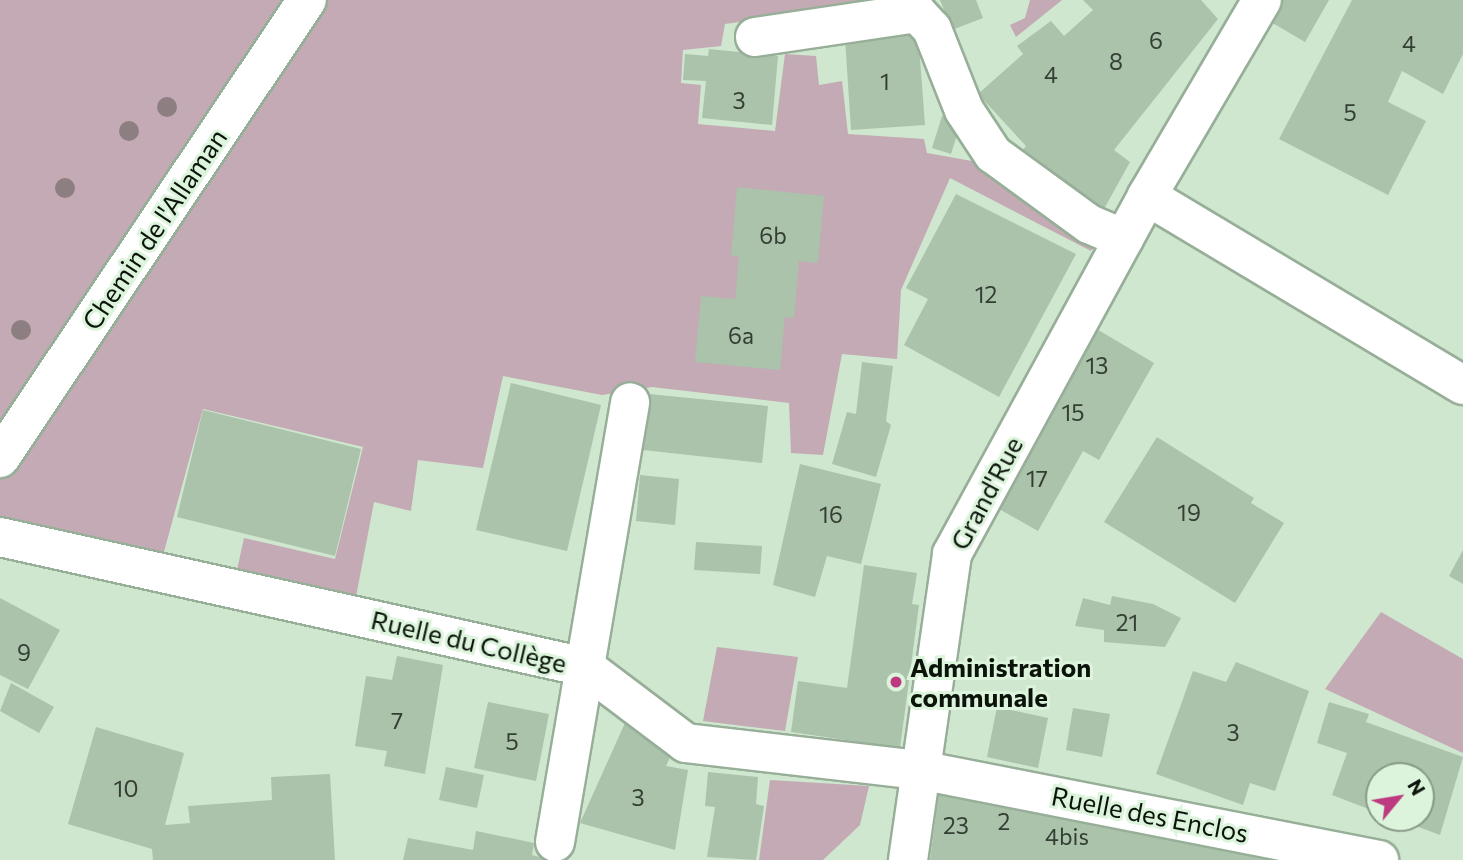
<!DOCTYPE html>
<html>
<head>
<meta charset="utf-8">
<style>
  body { margin:0 }
  #map { position:relative; width:1463px; height:860px; overflow:hidden; background:#cfe6cf; font-family:Commissioner,sans-serif }
  div>[style] { position:absolute }
  [style*='--x'] { left:calc(var(--x)*1px); top:calc(var(--y)*1px); width:calc(var(--w)*1px); rotate:calc(var(--a)*1deg) }
  .green>* { inset:0; background:#c3aab4 }
  .building>* { inset:0; background:#abc2ab }
  .roads { filter:drop-shadow(2px 0 #97ae98) drop-shadow(-2px 0 #97ae98) drop-shadow(0 2px #97ae98) drop-shadow(0 -2px #97ae98) }
  .minor>* { height:38px; margin:-19px; padding:0 19px; transform-origin:19px; border-radius:19px; background:#fff }
  .trees>* { width:20px; height:20px; margin:-10px; border-radius:50%; background:#8d7f81 }
  .dots>* { width:19px; height:19px; translate:-50% -50%; box-sizing:border-box; border:4px solid #dcf4dc; border-radius:50% }
  span { translate:-50% -50%; white-space:nowrap; text-align:center; line-height:1.15; -webkit-text-stroke:6px #dcf4dc; paint-order:stroke }
  .number-label { font-size:23px; color:#333f33 }
  .number-label span { -webkit-text-stroke-width:0 }
  .street-label { font-size:26px; color:#0b130b }
  .poi-label { font-size:26px; color:#0b130b; font-weight:700 }
  .left { translate:0 -50%; text-align:left }
  .north { position:absolute; left:1365px; top:762px; width:70px; height:70px; box-sizing:border-box; background:#dcf4dc; border:2px solid #889a88; border-radius:50%; rotate:60deg; font-size:19px; font-weight:700; line-height:28px; text-align:center; color:#0b130b }
  .north::after { content:''; display:block; margin:auto; width:24px; height:32px; background:#bd3a81; clip-path:polygon(50% 0,100% 100%,50% 72%,0 100%) }
</style>
</head>
<body>
<div id="map">
  <div class="green">
    <div style="clip-path:polygon(0 0,307px 0,0 455px)"></div>
    <div style="clip-path:polygon(311px 0,895px 0,725px 24px,721px 46px,683px 50px,681px 83px,701px 85px,698px 124px,775px 131px,785px 54px,816px 56px,819px 85px,842px 81px,848px 134px,924px 139px,927px 153px,972px 161px,1038px 209px,1098px 237px,1091px 251px,950px 178px,901px 290px,897px 359px,842px 354px,823px 455px,791px 453px,789px 403px,652px 387px,602px 395px,503px 376px,483px 468px,418px 460px,411px 511px,374px 502px,354px 607px,235px 579px,244px 538px,335px 559px,363px 447px,203px 409px,159px 570px,0 534px,0 464px)"></div>
    <div style="clip-path:polygon(1030px 0,1062px 0,1016px 37px,1010px 25px,1025px 18px)"></div>
    <div style="clip-path:polygon(1381px 612px,1463px 659px,1463px 753px,1325px 689px)"></div>
    <div style="clip-path:polygon(717px 647px,798px 657px,785px 731px,703px 721px)"></div>
    <div style="clip-path:polygon(770px 780px,869px 786px,860px 825px,823px 860px,759px 860px)"></div>
  </div>
  <div class="building">
    <div style="clip-path:polygon(940px 0,976px 0,983px 18px,952px 30px)"></div>
    <div style="clip-path:polygon(1083px 0,1201px 0,1218px 19px,1114px 150px,1130px 162px,1099px 218px,1013px 162px,1026px 146px,978px 94px,1023px 54px,1017px 46px,1051px 21px,1064px 36px,1093px 10px)"></div>
    <div style="clip-path:polygon(1274px 0,1329px 0,1305px 42px,1264px 18px)"></div>
    <div style="clip-path:polygon(1352px 0,1463px 0,1463px 54px,1443px 94px,1402px 71px,1388px 102px,1426px 121px,1388px 195px,1279px 139px)"></div>
    <div style="clip-path:polygon(918px 33px,925px 125px,851px 130px,845px 38px)"></div>
    <div style="clip-path:polygon(709px 49px,778px 56px,772px 125px,702px 118px,706px 81px,683px 80px,685px 54px,708px 56px)"></div>
    <div style="clip-path:polygon(942px 116px,961px 122px,951px 154px,932px 148px)"></div>
    <div style="clip-path:polygon(737px 187px,824px 196px,818px 263px,799px 261px,794px 318px,785px 317px,780px 370px,695px 362px,701px 296px,735px 299px,739px 256px,731px 256px)"></div>
    <div style="clip-path:polygon(956px 194px,1076px 254px,999px 397px,904px 345px,928px 299px,906px 288px)"></div>
    <div style="clip-path:polygon(1090px 325px,1154px 363px,1099px 460px,1083px 451px,1038px 531px,992px 505px)"></div>
    <div style="clip-path:polygon(862px 362px,893px 366px,886px 421px,891px 425px,876px 477px,832px 464px,847px 412px,856px 414px)"></div>
    <div style="clip-path:polygon(511px 383px,601px 405px,567px 551px,476px 530px)"></div>
    <div style="clip-path:polygon(649px 394px,768px 406px,762px 463px,643px 450px)"></div>
    <div style="clip-path:polygon(203px 410px,361px 449px,335px 556px,177px 517px)"></div>
    <div style="clip-path:polygon(1157px 437px,1254px 498px,1251px 503px,1284px 523px,1235px 603px,1104px 522px)"></div>
    <div style="clip-path:polygon(800px 464px,881px 484px,861px 564px,827px 556px,815px 597px,773px 585px)"></div>
    <div style="clip-path:polygon(640px 475px,679px 479px,675px 525px,636px 521px)"></div>
    <div style="clip-path:polygon(696px 542px,762px 546px,760px 574px,694px 570px)"></div>
    <div style="clip-path:polygon(1463px 550px,1463px 584px,1449px 576px)"></div>
    <div style="clip-path:polygon(864px 565px,917px 573px,912px 604px,919px 605px,900px 748px,791px 732px,798px 681px,847px 688px)"></div>
    <div style="clip-path:polygon(1112px 596px,1153px 604px,1181px 618px,1165px 647px,1104px 642px,1104px 630px,1075px 626px,1083px 598px,1110px 605px)"></div>
    <div style="clip-path:polygon(0 598px,60px 630px,28px 689px,0 675px)"></div>
    <div style="clip-path:polygon(397px 656px,443px 665px,425px 774px,384px 766px,387px 751px,355px 746px,366px 676px,392px 680px)"></div>
    <div style="clip-path:polygon(1236px 662px,1309px 691px,1275px 791px,1250px 783px,1243px 805px,1156px 774px,1193px 671px,1226px 682px)"></div>
    <div style="clip-path:polygon(11px 683px,54px 707px,39px 733px,0 711px)"></div>
    <div style="clip-path:polygon(488px 702px,549px 714px,536px 781px,474px 768px)"></div>
    <div style="clip-path:polygon(1329px 702px,1369px 714px,1366px 722px,1463px 757px,1440px 835px,1395px 818px,1421px 818px,1421px 776px,1379px 776px,1379px 813px,1332px 795px,1347px 753px,1317px 743px)"></div>
    <div style="clip-path:polygon(997px 707px,1048px 718px,1038px 768px,987px 757px)"></div>
    <div style="clip-path:polygon(1073px 708px,1110px 714px,1102px 757px,1066px 750px)"></div>
    <div style="clip-path:polygon(629px 714px,675px 746px,666px 766px,688px 770px,675px 850px,580px 823px)"></div>
    <div style="clip-path:polygon(96px 727px,184px 753px,165px 825px,190px 823px,188px 806px,272px 800px,271px 777px,330px 774px,335px 860px,153px 860px,152px 849px,68px 824px)"></div>
    <div style="clip-path:polygon(446px 767px,484px 775px,477px 808px,439px 800px)"></div>
    <div style="clip-path:polygon(708px 772px,758px 777px,756px 804px,764px 806px,756px 860px,707px 857px,715px 807px,705px 806px)"></div>
    <div style="clip-path:polygon(940px 785px,1289px 860px,930px 860px)"></div>
    <div style="clip-path:polygon(476px 831px,534px 843px,532px 855px,550px 860px,403px 860px,408px 838px,473px 850px)"></div>
  </div>
  <div class="roads">
    <div class="minor">
      <div style="--x:755;--y:37;--w:164;--a:-8.4"></div>
      <div style="--x:917;--y:13;--w:22;--a:47"></div>
      <div style="--x:932;--y:29;--w:87;--a:68.4"></div>
      <div style="--x:964;--y:110;--w:53;--a:56.6"></div>
      <div style="--x:993;--y:154;--w:119;--a:36.1"></div>
      <div style="--x:1089;--y:224;--w:38;--a:23"></div>
      <div style="--x:1147;--y:196;--w:368;--a:30.9"></div>
      <div style="--x:0;--y:458;--w:551;--a:-56.17"></div>
      <div style="--x:0;--y:537;--w:599;--a:12.53"></div>
      <div style="--x:585;--y:667;--w:126;--a:37"></div>
      <div style="--x:686;--y:743;--w:236;--a:6.6"></div>
      <div style="--x:920;--y:770;--w:468;--a:11.1"></div>
      <div style="--x:555;--y:842;--w:446;--a:-80.3"></div>
      <div style="--x:908;--y:860;--w:309;--a:-81.8"></div>
      <div style="--x:952;--y:554;--w:408;--a:-61.4"></div>
      <div style="--x:1147;--y:196;--w:227;--a:-59.6"></div>
    </div>
  </div>
  <div class="trees">
    <div style="left:167px;top:107px"></div>
    <div style="left:129px;top:131px"></div>
    <div style="left:65px;top:188px"></div>
    <div style="left:21px;top:330px"></div>
  </div>
  <div class="dots">
    <div style="left:896px;top:682px;background:#bd3a81"></div>
  </div>
  <div class="number-label">
    <span style="left:1156px;top:40px">6</span>
    <span style="left:1409px;top:43px">4</span>
    <span style="left:1116px;top:61px">8</span>
    <span style="left:1051px;top:74px">4</span>
    <span style="left:885px;top:81px">1</span>
    <span style="left:739px;top:100px">3</span>
    <span style="left:1350px;top:112px">5</span>
    <span style="left:773px;top:235px">6b</span>
    <span style="left:986px;top:294px">12</span>
    <span style="left:741px;top:335px">6a</span>
    <span style="left:1097px;top:365px">13</span>
    <span style="left:1073px;top:412px">15</span>
    <span style="left:1037px;top:478px">17</span>
    <span style="left:1189px;top:512px">19</span>
    <span style="left:831px;top:514px">16</span>
    <span style="left:1127px;top:622px">21</span>
    <span style="left:24px;top:652px">9</span>
    <span style="left:397px;top:720px">7</span>
    <span style="left:1233px;top:732px">3</span>
    <span style="left:512px;top:741px">5</span>
    <span style="left:126px;top:788px">10</span>
    <span style="left:638px;top:797px">3</span>
    <span style="left:1004px;top:821px">2</span>
    <span style="left:956px;top:825px">23</span>
    <span style="left:1067px;top:836px">4bis</span>
  </div>
  <div class="street-label">
    <span style="left:154px;top:229px;rotate:-56deg">Chemin de l'Allaman</span>
    <span style="left:986px;top:493px;rotate:-62deg">Grand'Rue</span>
    <span style="left:469px;top:641px;rotate:13deg">Ruelle du Collège</span>
    <span style="left:1150px;top:814px;rotate:11deg">Ruelle des Enclos</span>
  </div>
  <div class="poi-label">
    <span class="left" style="left:910px;top:682px">Administration<br>communale</span>
  </div>
  <div class="north">N</div>
</div>
</body>
</html>
